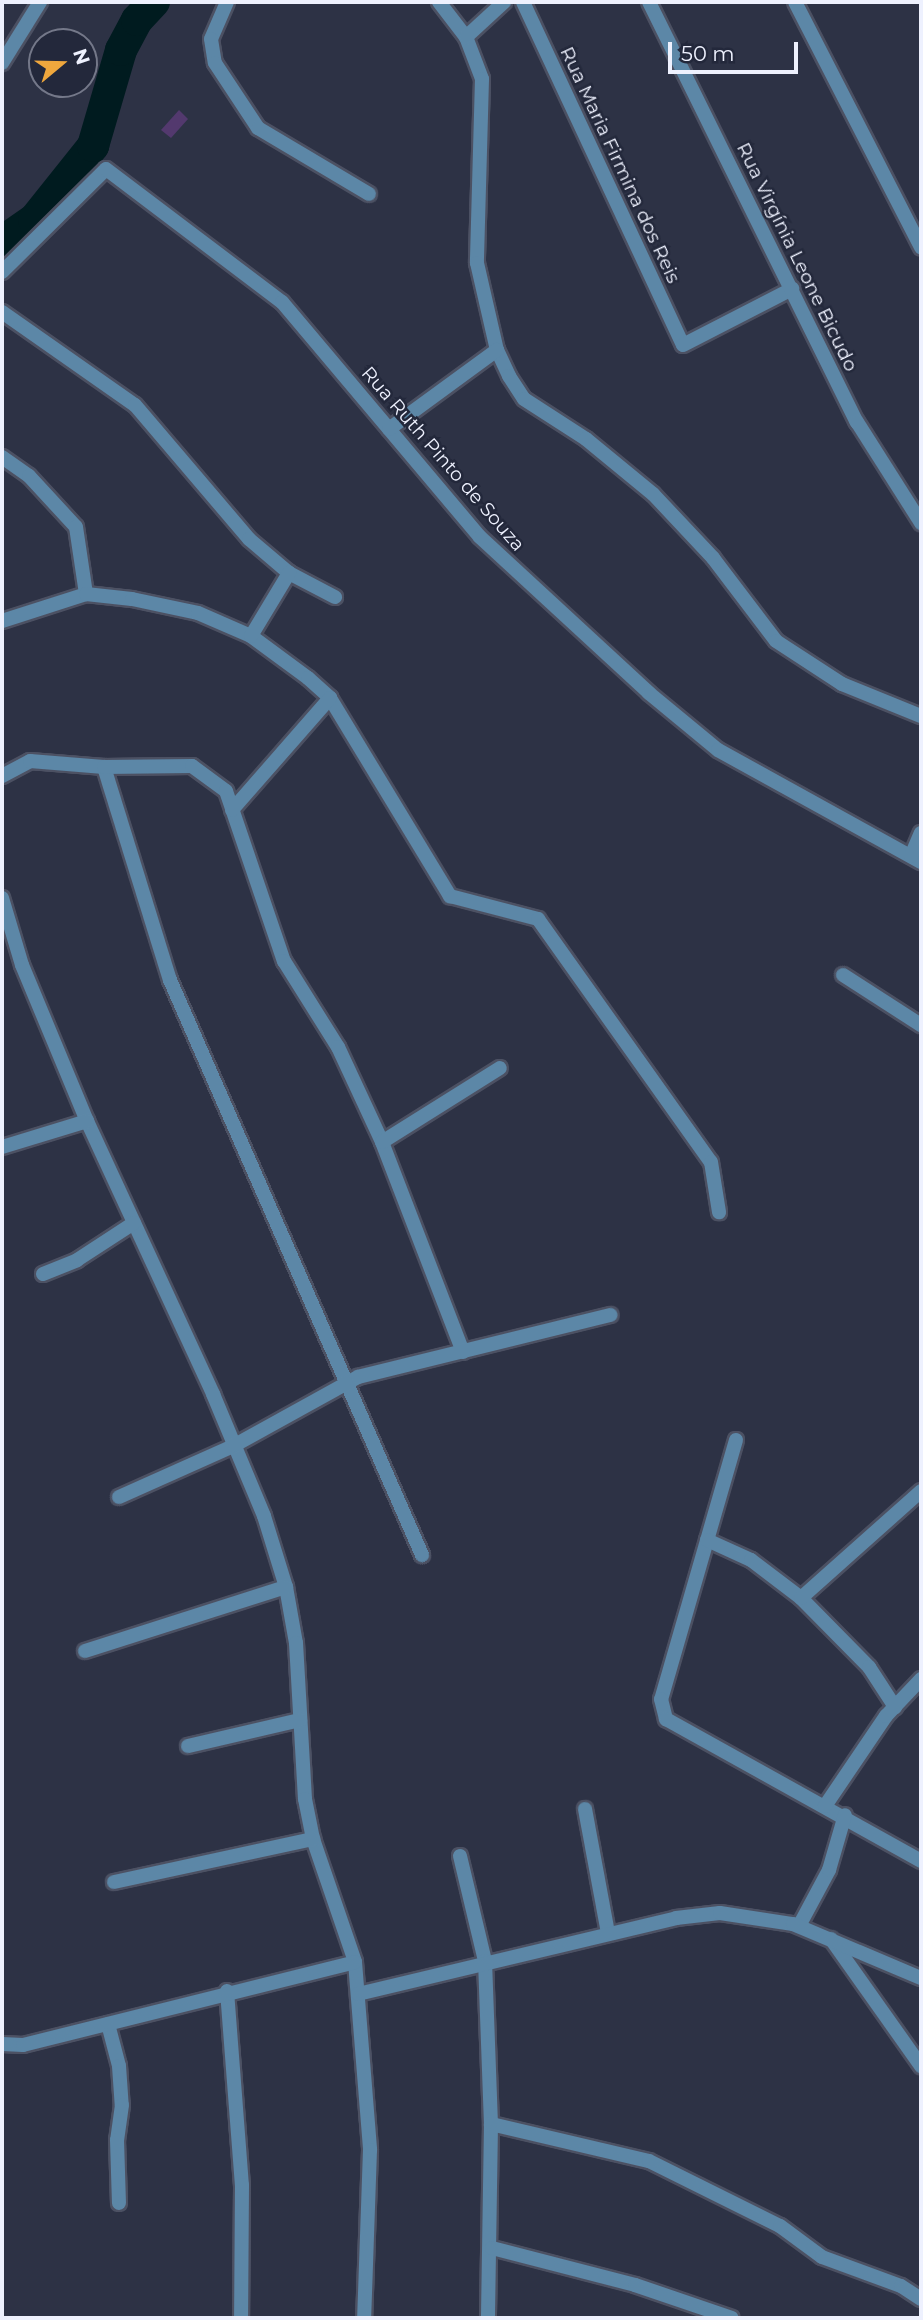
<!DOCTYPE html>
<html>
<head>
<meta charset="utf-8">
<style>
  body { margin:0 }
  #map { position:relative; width:923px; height:2320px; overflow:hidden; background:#2d3245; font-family:Montserrat,sans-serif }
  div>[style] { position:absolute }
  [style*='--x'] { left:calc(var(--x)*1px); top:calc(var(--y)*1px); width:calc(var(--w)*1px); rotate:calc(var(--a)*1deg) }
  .river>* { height:32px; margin:-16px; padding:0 16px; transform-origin:16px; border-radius:16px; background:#001b1f }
  .building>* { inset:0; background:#53396e }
  .roads { filter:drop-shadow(2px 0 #4c5163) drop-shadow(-2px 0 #4c5163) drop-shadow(0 2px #4c5163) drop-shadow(0 -2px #4c5163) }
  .minor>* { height:14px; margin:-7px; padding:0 7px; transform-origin:7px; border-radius:7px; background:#5c87a7 }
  span { translate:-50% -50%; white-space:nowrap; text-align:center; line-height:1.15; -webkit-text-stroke:5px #23283b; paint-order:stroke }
  .street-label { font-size:19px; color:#eef1fe }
  .frame { position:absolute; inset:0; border:4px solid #eef1fe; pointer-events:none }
  .north { position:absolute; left:28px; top:28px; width:70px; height:70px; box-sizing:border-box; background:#23283b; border:2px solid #747889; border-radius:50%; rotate:71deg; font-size:19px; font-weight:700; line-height:28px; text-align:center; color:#eef1fe }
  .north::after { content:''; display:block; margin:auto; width:24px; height:32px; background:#efa73d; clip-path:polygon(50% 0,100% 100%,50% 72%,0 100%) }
  .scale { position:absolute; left:668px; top:42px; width:130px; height:32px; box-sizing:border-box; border:4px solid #eef1fe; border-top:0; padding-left:9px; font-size:21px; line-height:24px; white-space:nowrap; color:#eef1fe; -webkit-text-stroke:5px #23283b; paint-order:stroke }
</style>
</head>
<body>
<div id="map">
  <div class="river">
    <div style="--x:2;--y:242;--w:39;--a:-35"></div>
    <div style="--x:34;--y:220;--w:95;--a:-51.4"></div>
    <div style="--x:93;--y:146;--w:100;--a:-73.7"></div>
    <div style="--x:121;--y:50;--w:34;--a:-62"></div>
    <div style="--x:137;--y:20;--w:25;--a:-47"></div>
  </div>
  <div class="building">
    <div style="clip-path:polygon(179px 110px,188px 119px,171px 138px,161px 130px)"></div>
  </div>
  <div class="roads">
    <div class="minor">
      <div style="--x:227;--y:2;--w:40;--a:113.4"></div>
      <div style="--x:211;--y:39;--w:24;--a:81"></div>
      <div style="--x:215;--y:63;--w:78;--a:56.5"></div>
      <div style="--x:258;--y:128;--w:129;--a:30.7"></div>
      <div style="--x:439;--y:2;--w:44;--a:52.4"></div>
      <div style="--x:466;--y:37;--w:45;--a:69.1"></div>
      <div style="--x:482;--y:79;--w:184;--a:91.6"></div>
      <div style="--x:477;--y:263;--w:89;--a:77.1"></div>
      <div style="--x:497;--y:350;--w:29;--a:65"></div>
      <div style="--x:509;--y:376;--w:27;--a:57"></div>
      <div style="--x:524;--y:399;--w:74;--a:32.8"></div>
      <div style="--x:586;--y:439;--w:87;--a:39.4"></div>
      <div style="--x:653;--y:494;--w:88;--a:46.8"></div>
      <div style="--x:713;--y:558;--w:104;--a:52.8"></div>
      <div style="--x:776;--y:641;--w:79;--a:33.1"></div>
      <div style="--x:842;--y:684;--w:85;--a:22.1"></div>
      <div style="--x:523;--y:2;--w:378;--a:65"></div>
      <div style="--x:683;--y:345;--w:123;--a:-27.2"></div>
      <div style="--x:649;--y:2;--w:469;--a:63.7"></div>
      <div style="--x:857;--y:422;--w:120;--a:57.6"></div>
      <div style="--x:795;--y:2;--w:276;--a:62.8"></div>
      <div style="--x:466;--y:37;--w:52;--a:-42.6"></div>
      <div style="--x:2;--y:63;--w:72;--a:-58.1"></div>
      <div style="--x:2;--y:272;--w:146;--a:-44.7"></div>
      <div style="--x:106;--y:169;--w:221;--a:37.1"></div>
      <div style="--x:282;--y:302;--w:307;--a:49.9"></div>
      <div style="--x:480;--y:537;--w:230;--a:42.7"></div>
      <div style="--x:649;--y:693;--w:89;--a:39.6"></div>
      <div style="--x:718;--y:750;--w:232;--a:28.9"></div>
      <div style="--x:2;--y:312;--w:162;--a:35"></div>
      <div style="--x:135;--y:405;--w:176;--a:49.6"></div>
      <div style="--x:249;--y:539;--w:52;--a:40.4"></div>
      <div style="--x:289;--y:573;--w:52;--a:27.6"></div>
      <div style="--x:389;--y:429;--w:134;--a:-36.2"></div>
      <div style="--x:2;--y:457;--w:33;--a:35"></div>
      <div style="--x:29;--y:476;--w:69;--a:47.3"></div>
      <div style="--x:76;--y:527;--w:68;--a:81.5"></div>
      <div style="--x:2;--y:621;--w:88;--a:-17.8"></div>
      <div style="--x:86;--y:594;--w:46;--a:6.2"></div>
      <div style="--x:132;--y:599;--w:67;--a:12"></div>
      <div style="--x:198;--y:613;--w:58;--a:23.5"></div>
      <div style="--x:251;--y:636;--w:71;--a:36.4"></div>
      <div style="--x:308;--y:678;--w:30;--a:42"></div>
      <div style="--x:330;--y:698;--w:232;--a:58.8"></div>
      <div style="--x:450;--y:896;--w:91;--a:14.6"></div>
      <div style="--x:538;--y:919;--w:298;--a:54.6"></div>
      <div style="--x:711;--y:1162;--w:51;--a:80.9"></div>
      <div style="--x:251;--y:636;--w:74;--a:-58.9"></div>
      <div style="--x:104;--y:767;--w:223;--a:72.8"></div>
      <div style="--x:170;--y:980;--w:628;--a:66.33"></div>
      <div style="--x:2;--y:776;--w:32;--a:-28"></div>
      <div style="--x:30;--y:761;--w:74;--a:4.6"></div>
      <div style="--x:104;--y:767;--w:88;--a:-0.7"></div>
      <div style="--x:192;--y:766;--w:42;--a:36.3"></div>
      <div style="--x:226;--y:791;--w:180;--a:71.2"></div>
      <div style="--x:284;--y:961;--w:102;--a:57.9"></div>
      <div style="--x:338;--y:1047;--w:105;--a:65.1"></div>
      <div style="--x:382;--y:1142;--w:225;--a:68.9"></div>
      <div style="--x:232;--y:810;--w:149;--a:-48.8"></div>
      <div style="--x:911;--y:856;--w:25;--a:-67"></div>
      <div style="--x:2;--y:898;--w:70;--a:73.4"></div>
      <div style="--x:22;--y:965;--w:169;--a:67.4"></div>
      <div style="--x:87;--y:1121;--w:301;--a:65.2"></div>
      <div style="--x:213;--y:1394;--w:132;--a:67.3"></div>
      <div style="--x:264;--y:1516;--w:74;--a:72.8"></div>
      <div style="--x:286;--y:1587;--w:57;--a:79.9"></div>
      <div style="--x:296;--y:1643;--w:156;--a:86.7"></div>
      <div style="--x:305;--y:1799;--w:41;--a:78.7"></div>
      <div style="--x:313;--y:1839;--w:130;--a:71.1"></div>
      <div style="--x:355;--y:1962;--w:189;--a:85.4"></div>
      <div style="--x:370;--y:2150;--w:168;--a:92"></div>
      <div style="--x:843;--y:975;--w:93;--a:32.7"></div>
      <div style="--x:382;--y:1142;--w:139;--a:-32.1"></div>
      <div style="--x:2;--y:1147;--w:89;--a:-17"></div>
      <div style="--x:43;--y:1274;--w:37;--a:-22"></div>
      <div style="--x:77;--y:1260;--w:68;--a:-33"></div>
      <div style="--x:736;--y:1440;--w:270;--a:106.1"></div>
      <div style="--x:661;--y:1699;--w:21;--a:76"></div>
      <div style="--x:666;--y:1719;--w:292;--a:29.1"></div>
      <div style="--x:119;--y:1497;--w:127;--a:-24.1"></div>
      <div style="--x:235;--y:1445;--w:141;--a:-28.9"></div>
      <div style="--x:358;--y:1377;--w:260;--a:-13.8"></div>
      <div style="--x:707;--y:1540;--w:48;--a:24.4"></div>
      <div style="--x:751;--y:1560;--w:63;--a:37.2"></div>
      <div style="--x:801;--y:1598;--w:97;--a:45.4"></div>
      <div style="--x:869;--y:1667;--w:48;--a:57"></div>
      <div style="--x:801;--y:1598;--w:161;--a:-41.7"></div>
      <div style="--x:85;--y:1651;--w:211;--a:-17.7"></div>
      <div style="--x:188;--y:1746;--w:115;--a:-13.1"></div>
      <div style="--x:825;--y:1806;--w:109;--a:-55.9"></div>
      <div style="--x:886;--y:1716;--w:51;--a:-46.6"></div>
      <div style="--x:585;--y:1809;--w:126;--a:79.5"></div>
      <div style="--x:460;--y:1856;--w:108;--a:76.6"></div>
      <div style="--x:485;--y:1961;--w:163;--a:87.9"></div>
      <div style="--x:491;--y:2124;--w:194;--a:90.9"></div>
      <div style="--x:114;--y:1882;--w:204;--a:-12.2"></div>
      <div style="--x:799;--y:1926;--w:64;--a:-61.8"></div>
      <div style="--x:829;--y:1870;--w:57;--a:-73.8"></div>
      <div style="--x:831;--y:1939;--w:156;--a:54.7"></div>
      <div style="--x:227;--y:1991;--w:195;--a:85.6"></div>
      <div style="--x:242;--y:2185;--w:133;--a:90.4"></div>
      <div style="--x:358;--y:1994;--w:327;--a:-13.4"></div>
      <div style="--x:676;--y:1918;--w:44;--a:-6.5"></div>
      <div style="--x:720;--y:1913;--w:74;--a:8.6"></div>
      <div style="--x:793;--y:1924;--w:139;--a:22.9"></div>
      <div style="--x:108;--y:2024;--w:43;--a:75.3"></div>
      <div style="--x:119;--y:2066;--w:39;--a:86"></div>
      <div style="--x:122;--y:2105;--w:35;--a:98"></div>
      <div style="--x:117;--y:2140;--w:63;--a:88.2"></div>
      <div style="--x:2;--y:2044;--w:21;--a:3"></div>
      <div style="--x:23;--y:2045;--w:342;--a:-14"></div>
      <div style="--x:491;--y:2124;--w:162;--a:13.2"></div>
      <div style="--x:649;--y:2161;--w:146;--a:26.4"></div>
      <div style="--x:780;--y:2226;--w:52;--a:36.4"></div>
      <div style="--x:822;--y:2257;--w:84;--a:20.2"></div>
      <div style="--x:901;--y:2286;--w:24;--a:33"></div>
      <div style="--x:492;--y:2248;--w:148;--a:14.5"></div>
      <div style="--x:635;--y:2285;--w:102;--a:18.8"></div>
    </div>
  </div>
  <div class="street-label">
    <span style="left:620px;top:165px;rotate:65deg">Rua Maria Firmina dos Reis</span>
    <span style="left:797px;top:257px;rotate:64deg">Rua Virgínia Leone Bicudo</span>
    <span style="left:443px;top:459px;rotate:49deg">Rua Ruth Pinto de Souza</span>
  </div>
  <div class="frame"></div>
  <div class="north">N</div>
  <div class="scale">50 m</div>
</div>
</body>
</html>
